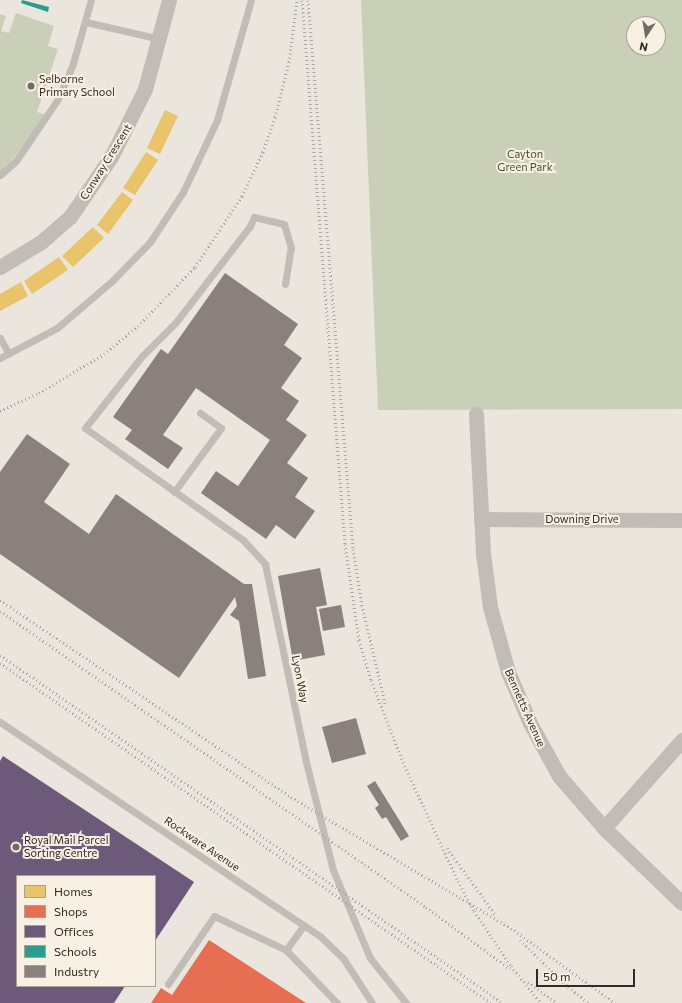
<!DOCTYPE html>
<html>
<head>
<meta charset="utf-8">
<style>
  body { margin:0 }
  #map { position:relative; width:682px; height:1003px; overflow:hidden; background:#eae5dd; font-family:Commissioner,sans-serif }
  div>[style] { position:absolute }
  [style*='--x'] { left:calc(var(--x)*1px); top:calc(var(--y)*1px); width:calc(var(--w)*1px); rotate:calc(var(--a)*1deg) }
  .green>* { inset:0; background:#c9d0b7 }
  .homes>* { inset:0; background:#e9c46a }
  .shops>* { inset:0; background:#e76f51 }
  .offices>* { inset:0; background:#6d597a }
  .schools>* { inset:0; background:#2a9d8f }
  .industry>* { inset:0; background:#8a817c }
  .service>* { height:7px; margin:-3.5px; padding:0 3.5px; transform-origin:3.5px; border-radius:3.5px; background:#c2bcb6 }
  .minor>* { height:15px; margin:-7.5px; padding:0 7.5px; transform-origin:7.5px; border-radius:7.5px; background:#c2bcb6 }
  .rail>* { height:3px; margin-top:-1.5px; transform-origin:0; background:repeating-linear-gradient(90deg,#aaa5a0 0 1px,transparent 0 4px) }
  .dots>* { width:11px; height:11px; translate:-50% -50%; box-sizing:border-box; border:2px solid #f8f0e2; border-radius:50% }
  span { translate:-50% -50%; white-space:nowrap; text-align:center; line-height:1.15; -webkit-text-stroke:4px #f8f0e2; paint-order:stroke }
  .poi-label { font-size:11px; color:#322a25 }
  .left { translate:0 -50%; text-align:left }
  .park-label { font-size:11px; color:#3f502a }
  .street-label { font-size:11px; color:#322a25 }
  .legend { position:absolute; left:16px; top:875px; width:140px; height:112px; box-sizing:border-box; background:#f8f0e2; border:1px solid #a9a196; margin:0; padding:5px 7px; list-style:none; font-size:12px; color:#322a25 }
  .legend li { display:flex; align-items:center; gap:8px; height:20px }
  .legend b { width:20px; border:1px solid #a9a196 }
  .north { position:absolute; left:626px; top:16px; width:40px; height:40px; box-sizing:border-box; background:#f8f0e2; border:1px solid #a9a196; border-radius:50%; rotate:192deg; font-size:11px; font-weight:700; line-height:16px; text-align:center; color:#322a25 }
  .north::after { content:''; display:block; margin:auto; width:14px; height:18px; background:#726b65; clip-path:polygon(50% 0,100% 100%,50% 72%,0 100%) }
  .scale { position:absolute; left:536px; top:969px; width:99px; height:18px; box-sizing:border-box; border:2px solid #322a25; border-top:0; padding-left:5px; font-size:12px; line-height:14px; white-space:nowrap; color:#322a25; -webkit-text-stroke:3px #f8f0e2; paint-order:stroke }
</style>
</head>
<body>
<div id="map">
  <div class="green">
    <div style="clip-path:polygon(evenodd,361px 0,682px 0,682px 409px,378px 410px,361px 0,634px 24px,658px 24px,658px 48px,634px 48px,634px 24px)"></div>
    <div style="clip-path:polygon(16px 13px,54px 26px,48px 46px,58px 49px,37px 112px,46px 115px,11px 162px,0 172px,0 14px,6px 16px,1px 31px,9px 33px)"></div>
  </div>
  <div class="homes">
    <div style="clip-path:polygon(165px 110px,178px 116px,160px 154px,147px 148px)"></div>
    <div style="clip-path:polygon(146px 152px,158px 160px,135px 195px,123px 188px)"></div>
    <div style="clip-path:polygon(122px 192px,133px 200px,108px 234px,97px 225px)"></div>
    <div style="clip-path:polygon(93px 227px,104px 238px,73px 267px,62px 256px)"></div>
    <div style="clip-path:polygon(59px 257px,68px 270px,32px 294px,24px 281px)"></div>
    <div style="clip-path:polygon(21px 282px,28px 296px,0 311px,0 294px)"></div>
  </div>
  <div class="shops">
    <div style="clip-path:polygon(209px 940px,306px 1003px,151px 1003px,161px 988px,172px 995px)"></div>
  </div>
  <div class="offices">
    <div style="clip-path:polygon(3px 756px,194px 882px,155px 941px,155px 876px,17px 876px,17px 986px,125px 986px,114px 1003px,0 1003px,0 761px)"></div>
  </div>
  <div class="schools">
    <div style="clip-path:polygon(22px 0,49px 7px,48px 12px,21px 3px)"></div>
  </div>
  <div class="industry">
    <div style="clip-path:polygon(225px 273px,298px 324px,284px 345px,302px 358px,281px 388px,299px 401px,286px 420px,307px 435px,287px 463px,308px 478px,295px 497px,315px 511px,295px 539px,276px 525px,266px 539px,201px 493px,216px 471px,238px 486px,270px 440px,196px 388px,163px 435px,183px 448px,168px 469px,125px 439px,132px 430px,113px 417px,161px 349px,168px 354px)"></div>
    <div style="clip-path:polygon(27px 434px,70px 464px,44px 502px,89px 534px,116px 494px,244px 584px,252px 584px,266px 676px,248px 679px,239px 621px,230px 615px,237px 606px,235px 597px,179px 678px,0 554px,0 472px)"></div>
    <div style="clip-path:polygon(320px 568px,327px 605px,316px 607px,325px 655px,293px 661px,278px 576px)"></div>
    <div style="clip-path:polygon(341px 605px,345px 627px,323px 631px,319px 609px)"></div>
    <div style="clip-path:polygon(356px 718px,366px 754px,332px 763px,322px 727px)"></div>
    <div style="clip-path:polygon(375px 781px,409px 836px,401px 841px,386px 817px,382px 819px,375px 808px,379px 805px,367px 786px)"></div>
  </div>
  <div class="service">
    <div style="--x:86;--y:22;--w:76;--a:12.9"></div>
    <div style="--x:0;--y:175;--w:21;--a:-41"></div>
    <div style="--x:16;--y:161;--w:75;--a:-55.9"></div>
    <div style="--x:58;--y:99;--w:39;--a:-67"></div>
    <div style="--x:73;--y:63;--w:66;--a:-74.1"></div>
    <div style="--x:285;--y:284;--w:36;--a:-81"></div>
    <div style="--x:291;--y:248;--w:25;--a:-106"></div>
    <div style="--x:284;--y:224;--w:31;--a:-167"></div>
    <div style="--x:254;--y:217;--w:10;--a:114"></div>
    <div style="--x:250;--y:226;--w:121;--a:127.6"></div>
    <div style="--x:176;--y:322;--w:48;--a:135"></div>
    <div style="--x:142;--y:356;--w:92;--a:128.4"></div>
    <div style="--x:85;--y:428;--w:194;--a:35.3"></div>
    <div style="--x:243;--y:540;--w:33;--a:47"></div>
    <div style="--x:265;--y:564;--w:202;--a:78.3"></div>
    <div style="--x:306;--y:762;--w:111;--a:76"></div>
    <div style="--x:333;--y:870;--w:95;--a:67.2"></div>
    <div style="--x:370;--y:958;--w:58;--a:51.3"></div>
    <div style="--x:0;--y:338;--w:18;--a:61"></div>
    <div style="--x:0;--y:358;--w:64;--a:-27.8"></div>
    <div style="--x:57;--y:328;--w:74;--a:-40.6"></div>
    <div style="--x:113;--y:280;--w:53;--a:-45.8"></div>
    <div style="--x:150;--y:242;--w:60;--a:-56.6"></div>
    <div style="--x:183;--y:192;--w:80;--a:-64.7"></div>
    <div style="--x:217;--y:120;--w:125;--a:-74.2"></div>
    <div style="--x:174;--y:492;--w:79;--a:-53.7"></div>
    <div style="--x:221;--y:428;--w:26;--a:-144"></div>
    <div style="--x:0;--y:722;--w:385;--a:33.8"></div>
    <div style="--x:320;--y:936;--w:32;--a:44"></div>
    <div style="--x:343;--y:958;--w:54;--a:57.2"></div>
    <div style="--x:304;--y:925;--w:31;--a:126"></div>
    <div style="--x:286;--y:950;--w:74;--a:46.1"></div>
    <div style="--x:168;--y:984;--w:82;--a:-55.9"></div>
    <div style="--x:214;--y:916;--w:80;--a:25.3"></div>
  </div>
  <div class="minor">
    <div style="--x:0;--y:267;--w:48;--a:-31.4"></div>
    <div style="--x:41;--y:242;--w:38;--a:-41"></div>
    <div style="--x:70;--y:217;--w:73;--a:-55.7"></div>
    <div style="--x:111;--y:157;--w:76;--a:-63.4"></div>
    <div style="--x:145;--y:89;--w:92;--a:-74.9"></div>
    <div style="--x:476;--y:414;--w:139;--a:87.1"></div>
    <div style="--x:483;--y:553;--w:54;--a:82.6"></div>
    <div style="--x:490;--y:607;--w:67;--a:74.5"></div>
    <div style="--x:508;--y:672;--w:56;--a:66.7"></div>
    <div style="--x:530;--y:723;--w:60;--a:61.3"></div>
    <div style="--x:559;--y:776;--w:69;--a:49.1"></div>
    <div style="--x:604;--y:828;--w:108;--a:43.9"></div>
    <div style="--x:481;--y:519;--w:201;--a:0.3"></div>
    <div style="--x:604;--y:828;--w:118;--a:-48.4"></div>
  </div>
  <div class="rail">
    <div style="--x:302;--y:0;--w:546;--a:85.48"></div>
    <div style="--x:345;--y:544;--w:97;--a:81.7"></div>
    <div style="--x:359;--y:640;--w:42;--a:73.3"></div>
    <div style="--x:371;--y:680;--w:88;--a:68.7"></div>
    <div style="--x:403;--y:762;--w:131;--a:65.2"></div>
    <div style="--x:458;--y:881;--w:34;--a:62"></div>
    <div style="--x:474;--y:911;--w:66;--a:56.1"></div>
    <div style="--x:511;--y:966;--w:48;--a:51"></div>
    <div style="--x:308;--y:0;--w:551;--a:85.31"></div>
    <div style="--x:353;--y:549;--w:57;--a:80.9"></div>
    <div style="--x:362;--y:605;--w:101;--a:76.8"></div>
    <div style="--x:0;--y:411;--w:43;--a:-24.8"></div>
    <div style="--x:39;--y:393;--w:76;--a:-31"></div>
    <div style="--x:104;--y:354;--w:44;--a:-39.5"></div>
    <div style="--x:138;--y:326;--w:82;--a:-46"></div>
    <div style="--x:195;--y:267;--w:85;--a:-56.5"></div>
    <div style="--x:242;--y:196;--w:49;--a:-64.5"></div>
    <div style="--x:263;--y:152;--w:37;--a:-71"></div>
    <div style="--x:275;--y:117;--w:57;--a:-75.7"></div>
    <div style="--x:289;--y:62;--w:63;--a:-82.6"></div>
    <div style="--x:0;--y:600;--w:351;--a:34.1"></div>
    <div style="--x:291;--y:797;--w:256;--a:30.8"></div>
    <div style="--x:511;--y:928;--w:128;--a:35.8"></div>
    <div style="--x:0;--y:611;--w:519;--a:34.79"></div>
    <div style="--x:426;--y:907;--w:104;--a:36.4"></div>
    <div style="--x:0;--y:655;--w:612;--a:34.68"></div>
    <div style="--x:0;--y:663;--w:597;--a:34.7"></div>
    <div style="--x:447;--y:848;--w:82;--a:54"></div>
    <div style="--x:520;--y:940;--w:67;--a:44.4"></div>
    <div style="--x:568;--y:987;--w:26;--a:37"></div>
    <div style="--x:528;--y:982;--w:36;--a:36"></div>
  </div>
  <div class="dots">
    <div style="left:31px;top:86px;background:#726b65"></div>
    <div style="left:16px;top:847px;background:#726b65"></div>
  </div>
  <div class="poi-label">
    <span class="left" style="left:39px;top:86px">Selborne<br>Primary School</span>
    <span class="left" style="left:24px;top:847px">Royal Mail Parcel<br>Sorting Centre</span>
  </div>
  <div class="park-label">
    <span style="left:525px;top:161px">Cayton<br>Green Park</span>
  </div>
  <div class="street-label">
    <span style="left:106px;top:162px;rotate:-58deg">Conway Crescent</span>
    <span style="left:582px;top:519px">Downing Drive</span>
    <span style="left:300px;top:679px;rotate:79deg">Lyon Way</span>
    <span style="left:525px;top:708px;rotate:66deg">Bennetts Avenue</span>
    <span style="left:202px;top:844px;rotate:34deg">Rockware Avenue</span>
  </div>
  <ul class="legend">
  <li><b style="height:11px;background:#e9c46a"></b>Homes</li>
  <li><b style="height:11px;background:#e76f51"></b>Shops</li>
  <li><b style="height:11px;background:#6d597a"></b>Offices</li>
  <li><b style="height:11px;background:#2a9d8f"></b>Schools</li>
  <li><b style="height:11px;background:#8a817c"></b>Industry</li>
  </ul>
  <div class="north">N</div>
  <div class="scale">50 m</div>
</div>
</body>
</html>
